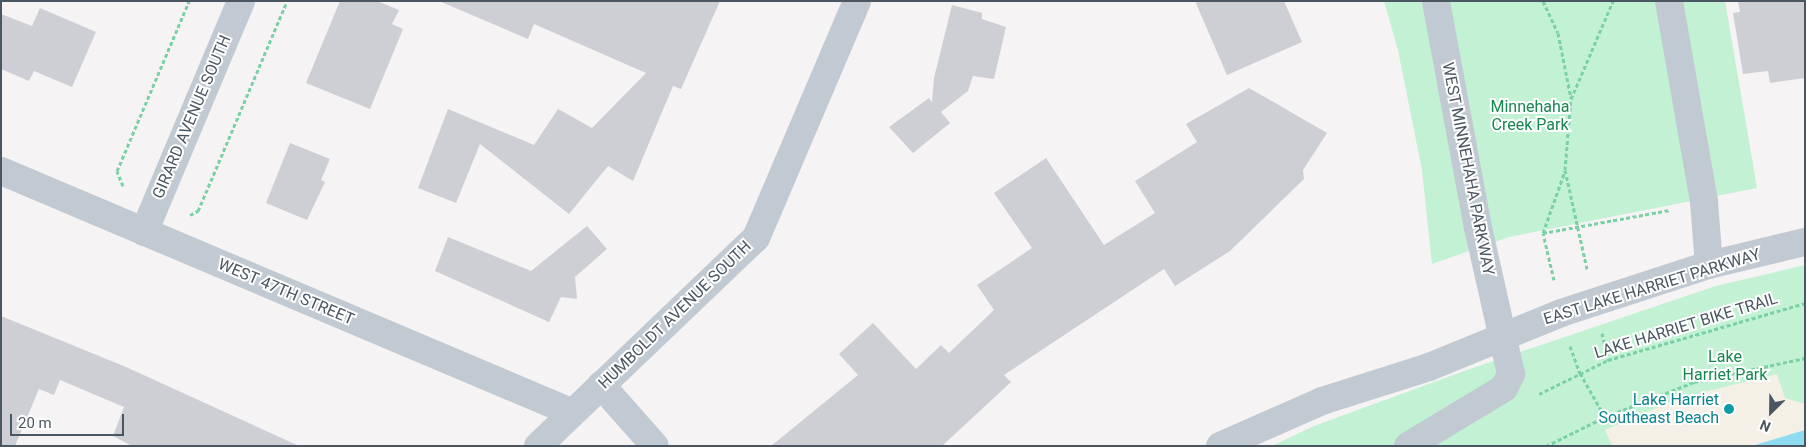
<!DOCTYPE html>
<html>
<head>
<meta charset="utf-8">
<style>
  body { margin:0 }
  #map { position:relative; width:1806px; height:447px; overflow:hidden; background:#f5f3f3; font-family:Roboto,sans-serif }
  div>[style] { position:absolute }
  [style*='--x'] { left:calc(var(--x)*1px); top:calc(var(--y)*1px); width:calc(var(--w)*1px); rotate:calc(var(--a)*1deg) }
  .green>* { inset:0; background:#c2f1d4 }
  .sand>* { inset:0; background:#f5f0e5 }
  .water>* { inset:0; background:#8fdbef }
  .building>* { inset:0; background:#cdcfd5 }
  .path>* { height:3px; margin-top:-1.5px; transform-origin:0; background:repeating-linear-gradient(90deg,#79d1a5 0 4px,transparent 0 6.5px) }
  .minor>* { height:28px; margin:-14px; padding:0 14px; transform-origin:14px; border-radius:14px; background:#c1cad2 }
  .tertiary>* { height:28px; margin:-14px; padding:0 14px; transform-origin:14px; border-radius:14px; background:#c1cad2 }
  .dots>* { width:14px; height:14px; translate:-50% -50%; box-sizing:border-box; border:2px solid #fff; border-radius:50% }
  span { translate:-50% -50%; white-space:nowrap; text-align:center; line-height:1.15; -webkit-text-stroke:4px #fff; paint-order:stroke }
  .park-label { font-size:16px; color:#16874e }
  .street-label { font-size:16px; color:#4a5661 }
  .culture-label { font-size:16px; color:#0d838f }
  .right { translate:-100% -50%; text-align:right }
  .frame { position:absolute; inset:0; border:2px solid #4a5661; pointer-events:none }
  .north { position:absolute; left:1746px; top:387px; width:50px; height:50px; -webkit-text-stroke:4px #fff; paint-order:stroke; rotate:203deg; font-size:14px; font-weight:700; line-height:20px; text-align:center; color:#4a5661 }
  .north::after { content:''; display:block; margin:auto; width:18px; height:22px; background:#4a5661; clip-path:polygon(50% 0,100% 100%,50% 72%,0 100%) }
  .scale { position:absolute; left:10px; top:414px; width:114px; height:22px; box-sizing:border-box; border:2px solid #4a5661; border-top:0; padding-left:6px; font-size:15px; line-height:18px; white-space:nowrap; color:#4a5661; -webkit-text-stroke:4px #fff; paint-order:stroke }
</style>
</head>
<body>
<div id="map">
  <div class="green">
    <div style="clip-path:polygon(1384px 1px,1725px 1px,1757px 188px,1509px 237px,1432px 264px,1422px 170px,1398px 50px)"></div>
    <div style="clip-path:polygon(1805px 265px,1805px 430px,1752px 446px,1272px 446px,1314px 426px,1464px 371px,1716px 286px)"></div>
  </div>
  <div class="sand">
    <div style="clip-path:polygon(1777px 374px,1785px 398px,1805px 404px,1805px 430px,1752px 446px,1612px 446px,1605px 430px,1680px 398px)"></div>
  </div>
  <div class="water">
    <div style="clip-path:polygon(1805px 430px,1805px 446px,1752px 446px)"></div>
  </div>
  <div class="building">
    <div style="clip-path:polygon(340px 1px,377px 1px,399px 10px,392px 24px,403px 29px,370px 109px,306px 83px)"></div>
    <div style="clip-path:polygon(439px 1px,720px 1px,681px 89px,673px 86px,633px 181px,608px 166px,569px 214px,480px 144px,456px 203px,418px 188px,448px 109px,534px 145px,558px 109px,592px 128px,646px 73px,534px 24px,528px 39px)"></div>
    <div style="clip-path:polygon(1195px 1px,1284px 1px,1302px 42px,1227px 75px)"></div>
    <div style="clip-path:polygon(1738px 1px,1805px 1px,1805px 78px,1770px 83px,1768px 71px,1743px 74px,1733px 13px,1740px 12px)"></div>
    <div style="clip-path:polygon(952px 5px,982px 13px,982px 19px,1006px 27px,994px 79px,973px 76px,968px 91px,941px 112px,950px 123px,913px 153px,889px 127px,929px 98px,932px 102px,934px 78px)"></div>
    <div style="clip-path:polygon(40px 8px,96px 32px,72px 87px,34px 71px,29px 81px,1px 69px,1px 14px,32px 26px)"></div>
    <div style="clip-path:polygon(1249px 88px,1327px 133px,1303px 170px,1304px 179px,1230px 251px,1175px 286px,1164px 269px,1004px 375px,1011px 382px,942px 446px,771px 446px,858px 375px,839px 354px,873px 323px,916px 369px,941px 345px,949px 353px,994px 310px,977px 285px,1032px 248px,994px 193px,1046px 158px,1104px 245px,1155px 213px,1135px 181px,1197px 142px,1186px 124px)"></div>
    <div style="clip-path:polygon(290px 143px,330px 159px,321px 180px,325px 182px,307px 220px,266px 203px)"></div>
    <div style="clip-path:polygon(587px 226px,607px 249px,575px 277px,577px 299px,561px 297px,549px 322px,435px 271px,448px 237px,531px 271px)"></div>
    <div style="clip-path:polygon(1px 316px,126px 367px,299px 446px,132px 446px,113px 436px,124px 407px,60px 380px,54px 395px,39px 389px,15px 446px,1px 446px)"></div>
  </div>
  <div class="path">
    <div style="--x:1543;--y:1;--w:35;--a:65"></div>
    <div style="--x:1558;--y:33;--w:66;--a:78.7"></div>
    <div style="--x:123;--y:186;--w:16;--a:-112"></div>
    <div style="--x:117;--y:171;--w:185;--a:-67"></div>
    <div style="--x:190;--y:215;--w:9;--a:-27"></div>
    <div style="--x:198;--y:211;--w:228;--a:-67"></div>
    <div style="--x:1543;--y:233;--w:129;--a:-10.3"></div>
    <div style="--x:1587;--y:269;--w:101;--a:-102.5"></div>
    <div style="--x:1565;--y:170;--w:71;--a:-85.2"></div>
    <div style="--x:1571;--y:99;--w:107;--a:-66.8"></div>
    <div style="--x:1554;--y:280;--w:48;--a:-103.2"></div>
    <div style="--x:1543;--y:233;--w:66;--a:-70.5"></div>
    <div style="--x:1602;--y:333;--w:28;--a:77"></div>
    <div style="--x:1570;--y:346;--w:29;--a:70"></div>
    <div style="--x:1580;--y:373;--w:51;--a:60.4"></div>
    <div style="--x:1539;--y:394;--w:77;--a:-26.2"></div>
    <div style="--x:1608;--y:360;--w:205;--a:-16.1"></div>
    <div style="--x:1546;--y:446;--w:66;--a:-26.2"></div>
    <div style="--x:1605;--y:417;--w:96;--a:-21.5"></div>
    <div style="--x:1694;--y:382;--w:114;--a:-12.2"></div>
  </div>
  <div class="minor">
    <div style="--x:1669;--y:1;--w:204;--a:80.1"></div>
    <div style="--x:1704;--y:202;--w:63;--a:85.5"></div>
    <div style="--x:1;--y:171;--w:619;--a:22.92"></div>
    <div style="--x:144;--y:232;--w:251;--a:-67.2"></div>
    <div style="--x:601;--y:385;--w:81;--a:48.5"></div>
    <div style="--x:538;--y:446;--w:301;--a:-43.7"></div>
    <div style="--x:756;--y:238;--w:258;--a:-66.9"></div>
  </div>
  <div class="tertiary">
    <div style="--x:1220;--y:446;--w:111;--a:-23.8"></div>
    <div style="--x:1322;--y:401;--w:112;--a:-17.6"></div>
    <div style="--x:1429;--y:367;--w:143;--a:-22.2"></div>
    <div style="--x:1561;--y:313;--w:156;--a:-18"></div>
    <div style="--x:1709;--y:265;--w:99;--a:-13.5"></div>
    <div style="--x:1408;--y:446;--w:112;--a:-31.1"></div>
    <div style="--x:1504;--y:388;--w:16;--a:-63"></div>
    <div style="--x:1511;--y:374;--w:150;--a:-102.7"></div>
    <div style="--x:1478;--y:228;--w:231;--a:-100.5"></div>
  </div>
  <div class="dots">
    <div style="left:1729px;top:409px;background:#0f9aa8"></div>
  </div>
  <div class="park-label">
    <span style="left:1530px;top:116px">Minnehaha<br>Creek Park</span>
    <span style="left:1725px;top:366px">Lake<br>Harriet Park</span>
  </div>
  <div class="street-label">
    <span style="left:192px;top:117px;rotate:-67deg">GIRARD AVENUE SOUTH</span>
    <span style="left:1468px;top:169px;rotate:79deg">WEST MINNEHAHA PARKWAY</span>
    <span style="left:1652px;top:287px;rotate:-17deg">EAST LAKE HARRIET PARKWAY</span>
    <span style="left:286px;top:292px;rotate:23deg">WEST 47TH STREET</span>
    <span style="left:675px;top:315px;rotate:-44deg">HUMBOLDT AVENUE SOUTH</span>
    <span style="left:1686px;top:326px;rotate:-17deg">LAKE HARRIET BIKE TRAIL</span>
  </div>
  <div class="culture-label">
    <span class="right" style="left:1719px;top:409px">Lake Harriet<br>Southeast Beach</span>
  </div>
  <div class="frame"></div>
  <div class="north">N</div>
  <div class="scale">20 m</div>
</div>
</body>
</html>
